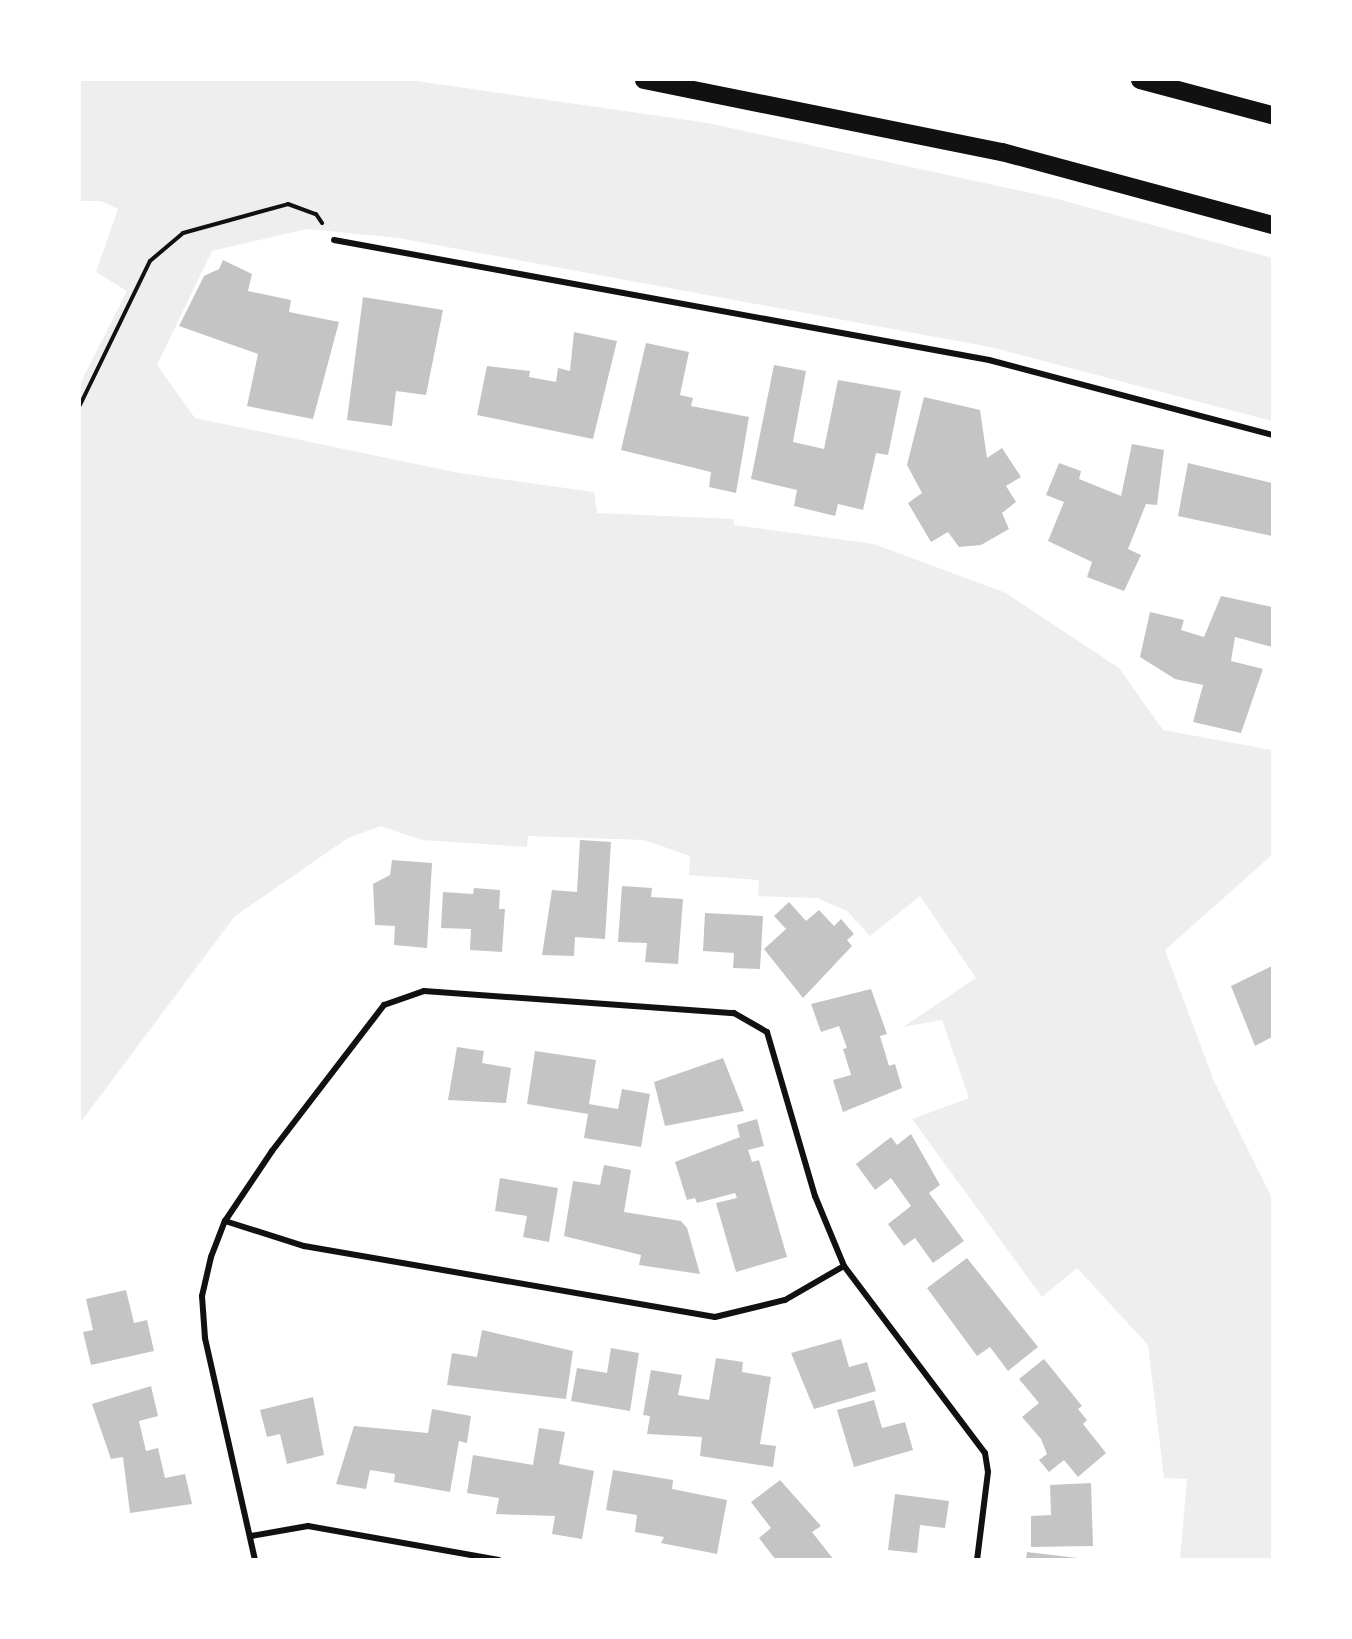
<!DOCTYPE html>
<html>
<head>
<meta charset="utf-8">
<style>
  body { margin:0 }
  #map { position:relative; width:1352px; height:1639px; overflow:hidden; background:#fff; font-family:"Golos Text",sans-serif }
  div>[style] { position:absolute }
  [style*='--x'] { left:calc(var(--x)*1px); top:calc(var(--y)*1px); width:calc(var(--w)*1px); rotate:calc(var(--a)*1deg) }
  .green>* { inset:0; background:#eee }
  .building>* { inset:0; background:#c4c4c4 }
  .path>* { height:4px; margin:-2px; padding:0 2px; transform-origin:2px; border-radius:2px; background:#111 }
  .minor>* { height:6px; margin:-3px; padding:0 3px; transform-origin:3px; border-radius:3px; background:#111 }
  .motorway>* { height:18px; margin:-9px; padding:0 9px; transform-origin:9px; border-radius:9px; background:#111 }
  span { translate:-50% -50%; white-space:nowrap; text-align:center; line-height:1.15; -webkit-text-stroke:4.5px #fff; paint-order:stroke }
  .frame { position:absolute; inset:0; border:81px solid #fff; pointer-events:none }
</style>
</head>
<body>
<div id="map">
  <div class="green">
    <div style="clip-path:polygon(80px 80px,410px 80px,708px 123px,1054px 198px,1272px 258px,1272px 421px,990px 347px,398px 238px,307px 229px,212px 251px,157px 365px,195px 418px,459px 473px,594px 492px,597px 513px,734px 519px,734px 525px,874px 544px,1006px 593px,1119px 668px,1163px 730px,1272px 750px,1272px 855px,1165px 950px,1214px 1081px,1272px 1198px,1272px 1559px,1180px 1559px,1187px 1479px,1164px 1478px,1148px 1345px,1077px 1268px,1042px 1297px,912px 1119px,969px 1098px,942px 1020px,903px 1027px,976px 978px,920px 896px,870px 936px,847px 911px,817px 898px,758px 896px,759px 880px,689px 875px,690px 856px,644px 840px,528px 836px,527px 847px,422px 840px,381px 826px,348px 838px,235px 916px,80px 1123px,80px 384px,127px 291px,96px 272px,118px 209px,101px 201px,80px 201px)"></div>
  </div>
  <div class="building">
    <div style="clip-path:polygon(223px 260px,252px 274px,248px 291px,291px 300px,289px 312px,339px 322px,313px 419px,247px 406px,258px 354px,179px 326px,204px 276px,219px 269px)"></div>
    <div style="clip-path:polygon(363px 297px,443px 310px,426px 395px,396px 391px,392px 426px,347px 420px)"></div>
    <div style="clip-path:polygon(574px 332px,617px 341px,593px 439px,477px 415px,487px 366px,530px 371px,529px 377px,556px 382px,558px 368px,570px 371px)"></div>
    <div style="clip-path:polygon(646px 343px,689px 352px,680px 395px,693px 398px,691px 406px,749px 417px,736px 493px,709px 487px,711px 472px,621px 450px)"></div>
    <div style="clip-path:polygon(774px 365px,806px 371px,793px 442px,824px 449px,838px 380px,901px 391px,888px 455px,876px 453px,863px 510px,838px 504px,835px 516px,794px 506px,797px 490px,751px 479px)"></div>
    <div style="clip-path:polygon(924px 397px,980px 410px,987px 458px,1002px 448px,1021px 477px,1006px 486px,1016px 502px,1002px 513px,1009px 529px,981px 545px,959px 547px,948px 532px,931px 542px,908px 503px,922px 493px,907px 465px)"></div>
    <div style="clip-path:polygon(1132px 444px,1164px 450px,1157px 505px,1146px 504px,1128px 549px,1141px 555px,1124px 591px,1087px 577px,1092px 562px,1048px 541px,1064px 502px,1046px 495px,1059px 463px,1081px 471px,1079px 479px,1121px 496px)"></div>
    <div style="clip-path:polygon(1188px 463px,1272px 483px,1272px 536px,1178px 516px)"></div>
    <div style="clip-path:polygon(1221px 596px,1272px 607px,1272px 647px,1235px 637px,1231px 661px,1263px 669px,1241px 733px,1193px 722px,1203px 685px,1175px 679px,1140px 657px,1150px 612px,1184px 620px,1181px 630px,1204px 637px)"></div>
    <div style="clip-path:polygon(580px 840px,611px 842px,605px 939px,575px 937px,574px 956px,542px 955px,552px 890px,577px 892px)"></div>
    <div style="clip-path:polygon(392px 860px,432px 863px,427px 948px,394px 945px,395px 926px,375px 925px,373px 884px,390px 875px)"></div>
    <div style="clip-path:polygon(622px 886px,652px 888px,651px 897px,683px 899px,678px 964px,645px 962px,647px 943px,618px 942px)"></div>
    <div style="clip-path:polygon(474px 888px,500px 890px,499px 909px,505px 909px,502px 952px,470px 950px,471px 929px,441px 928px,443px 892px,473px 894px)"></div>
    <div style="clip-path:polygon(789px 902px,806px 921px,819px 910px,834px 926px,841px 919px,854px 934px,847px 940px,852px 946px,803px 998px,764px 949px,786px 929px,774px 916px)"></div>
    <div style="clip-path:polygon(705px 913px,763px 916px,760px 969px,733px 968px,734px 953px,703px 951px)"></div>
    <div style="clip-path:polygon(1272px 966px,1272px 1037px,1255px 1046px,1231px 986px)"></div>
    <div style="clip-path:polygon(871px 989px,887px 1034px,880px 1036px,889px 1066px,895px 1064px,902px 1088px,843px 1112px,833px 1080px,851px 1075px,843px 1049px,847px 1048px,839px 1026px,821px 1032px,811px 1004px)"></div>
    <div style="clip-path:polygon(457px 1047px,484px 1051px,482px 1063px,511px 1068px,506px 1103px,448px 1100px)"></div>
    <div style="clip-path:polygon(535px 1051px,596px 1060px,589px 1104px,618px 1109px,622px 1089px,650px 1094px,641px 1147px,584px 1138px,588px 1114px,527px 1104px)"></div>
    <div style="clip-path:polygon(723px 1058px,744px 1111px,665px 1126px,654px 1082px)"></div>
    <div style="clip-path:polygon(757px 1119px,764px 1146px,748px 1150px,752px 1162px,759px 1160px,787px 1257px,736px 1272px,716px 1203px,737px 1198px,735px 1193px,697px 1203px,695px 1198px,687px 1200px,675px 1162px,740px 1137px,737px 1125px)"></div>
    <div style="clip-path:polygon(911px 1134px,940px 1185px,929px 1193px,964px 1241px,933px 1263px,915px 1238px,904px 1246px,888px 1224px,911px 1206px,891px 1178px,875px 1190px,856px 1164px,891px 1137px,897px 1145px)"></div>
    <div style="clip-path:polygon(604px 1165px,631px 1170px,624px 1212px,681px 1221px,687px 1228px,700px 1274px,639px 1265px,641px 1255px,564px 1236px,573px 1181px,600px 1185px)"></div>
    <div style="clip-path:polygon(500px 1178px,558px 1188px,549px 1242px,523px 1237px,527px 1216px,495px 1211px)"></div>
    <div style="clip-path:polygon(967px 1258px,1038px 1347px,1008px 1371px,990px 1347px,977px 1356px,927px 1288px)"></div>
    <div style="clip-path:polygon(126px 1290px,134px 1323px,147px 1320px,154px 1351px,91px 1365px,83px 1332px,93px 1330px,86px 1299px)"></div>
    <div style="clip-path:polygon(482px 1330px,573px 1351px,566px 1399px,447px 1385px,452px 1353px,477px 1357px)"></div>
    <div style="clip-path:polygon(841px 1339px,849px 1367px,867px 1362px,876px 1391px,814px 1409px,791px 1353px)"></div>
    <div style="clip-path:polygon(611px 1348px,639px 1353px,630px 1411px,571px 1401px,577px 1368px,607px 1373px)"></div>
    <div style="clip-path:polygon(716px 1358px,743px 1362px,742px 1372px,771px 1377px,760px 1444px,776px 1446px,773px 1467px,700px 1456px,702px 1437px,647px 1434px,650px 1416px,643px 1415px,651px 1370px,682px 1375px,678px 1395px,709px 1400px)"></div>
    <div style="clip-path:polygon(1044px 1359px,1082px 1406px,1078px 1409px,1087px 1420px,1083px 1424px,1106px 1453px,1078px 1477px,1064px 1460px,1049px 1472px,1039px 1460px,1047px 1454px,1041px 1439px,1022px 1417px,1039px 1403px,1019px 1379px)"></div>
    <div style="clip-path:polygon(151px 1386px,158px 1416px,139px 1421px,146px 1451px,158px 1448px,165px 1478px,185px 1474px,192px 1504px,130px 1513px,123px 1457px,111px 1459px,92px 1404px)"></div>
    <div style="clip-path:polygon(313px 1397px,324px 1455px,287px 1464px,280px 1434px,267px 1437px,260px 1410px)"></div>
    <div style="clip-path:polygon(874px 1400px,882px 1428px,905px 1422px,913px 1450px,854px 1467px,837px 1410px)"></div>
    <div style="clip-path:polygon(432px 1409px,471px 1416px,467px 1443px,459px 1441px,450px 1492px,394px 1482px,395px 1474px,370px 1470px,366px 1489px,336px 1484px,354px 1426px,428px 1433px)"></div>
    <div style="clip-path:polygon(539px 1428px,565px 1432px,559px 1464px,594px 1471px,582px 1539px,552px 1534px,555px 1516px,496px 1514px,499px 1498px,467px 1493px,473px 1455px,533px 1465px)"></div>
    <div style="clip-path:polygon(613px 1470px,673px 1480px,672px 1489px,727px 1500px,717px 1554px,661px 1543px,664px 1537px,635px 1532px,637px 1515px,606px 1510px)"></div>
    <div style="clip-path:polygon(780px 1480px,821px 1526px,812px 1532px,834px 1560px,776px 1560px,759px 1538px,771px 1528px,751px 1502px)"></div>
    <div style="clip-path:polygon(1091px 1483px,1093px 1546px,1031px 1547px,1031px 1516px,1051px 1515px,1050px 1485px)"></div>
    <div style="clip-path:polygon(895px 1494px,949px 1501px,945px 1528px,920px 1525px,917px 1553px,888px 1550px)"></div>
    <div style="clip-path:polygon(1027px 1552px,1078px 1558px,1078px 1560px,1026px 1560px)"></div>
  </div>
  <div class="path">
    <div style="--x:80;--y:405;--w:160;--a:-64.1"></div>
    <div style="--x:150;--y:261;--w:43;--a:-40.3"></div>
    <div style="--x:183;--y:233;--w:109;--a:-15.4"></div>
    <div style="--x:288;--y:204;--w:30;--a:20"></div>
    <div style="--x:316;--y:214;--w:11;--a:56"></div>
  </div>
  <div class="minor">
    <div style="--x:334;--y:240;--w:666;--a:10.38"></div>
    <div style="--x:989;--y:360;--w:293;--a:14.8"></div>
    <div style="--x:225;--y:1221;--w:83;--a:17.6"></div>
    <div style="--x:304;--y:1246;--w:417;--a:9.8"></div>
    <div style="--x:715;--y:1317;--w:72;--a:-13.7"></div>
    <div style="--x:785;--y:1300;--w:68;--a:-30"></div>
    <div style="--x:251;--y:1536;--w:58;--a:-10"></div>
    <div style="--x:308;--y:1526;--w:194;--a:10.1"></div>
    <div style="--x:255;--y:1560;--w:228;--a:-102.7"></div>
    <div style="--x:205;--y:1338;--w:42;--a:-94.1"></div>
    <div style="--x:202;--y:1296;--w:40;--a:-77"></div>
    <div style="--x:211;--y:1257;--w:39;--a:-69"></div>
    <div style="--x:225;--y:1221;--w:84;--a:-56.1"></div>
    <div style="--x:272;--y:1151;--w:184;--a:-52.5"></div>
    <div style="--x:384;--y:1005;--w:42;--a:-19.3"></div>
    <div style="--x:424;--y:991;--w:311;--a:4.1"></div>
    <div style="--x:734;--y:1013;--w:38;--a:30"></div>
    <div style="--x:767;--y:1032;--w:171;--a:73.7"></div>
    <div style="--x:815;--y:1196;--w:76;--a:67.5"></div>
    <div style="--x:844;--y:1266;--w:234;--a:53"></div>
    <div style="--x:985;--y:1453;--w:19;--a:81"></div>
    <div style="--x:988;--y:1472;--w:89;--a:97.1"></div>
  </div>
  <div class="motorway">
    <div style="--x:644;--y:80;--w:365;--a:11.4"></div>
    <div style="--x:1002;--y:152;--w:280;--a:15.1"></div>
    <div style="--x:1140;--y:80;--w:137;--a:14.9"></div>
  </div>
  <div class="frame"></div>
</div>
</body>
</html>
